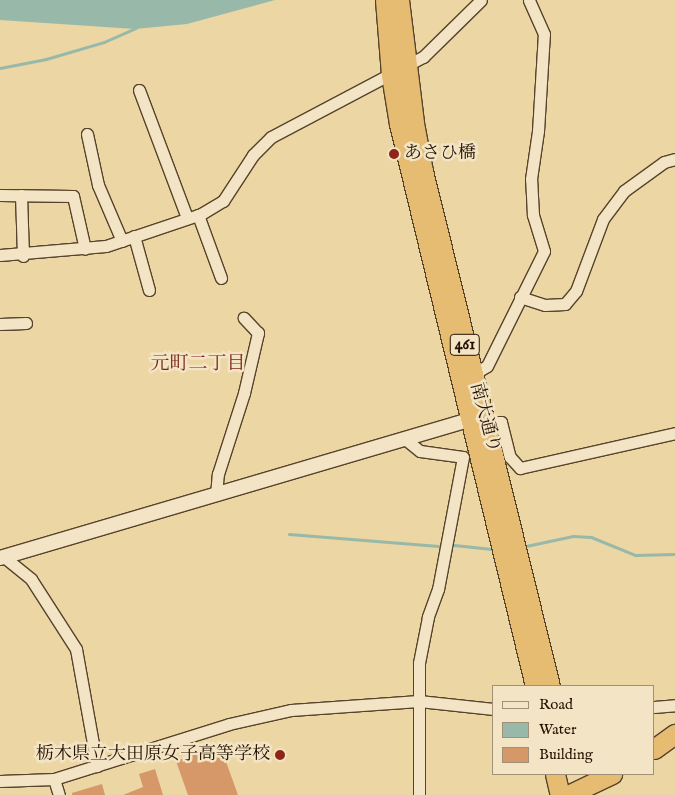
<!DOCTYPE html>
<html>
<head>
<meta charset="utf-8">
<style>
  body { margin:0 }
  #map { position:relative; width:675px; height:795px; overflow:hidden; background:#ebd6a4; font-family:"IM FELL English","Noto Serif JP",serif }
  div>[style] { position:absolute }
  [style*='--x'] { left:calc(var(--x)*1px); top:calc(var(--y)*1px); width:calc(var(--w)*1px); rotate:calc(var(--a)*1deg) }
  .water>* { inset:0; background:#98b9a9 }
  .stream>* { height:3px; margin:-1.5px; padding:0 1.5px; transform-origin:1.5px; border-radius:1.5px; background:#98b9a9 }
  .building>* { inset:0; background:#d79869 }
  .roads { filter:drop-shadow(1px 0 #56432a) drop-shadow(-1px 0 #56432a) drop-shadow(0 1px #56432a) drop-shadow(0 -1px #56432a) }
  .minor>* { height:11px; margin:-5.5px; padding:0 5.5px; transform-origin:5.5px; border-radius:5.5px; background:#f2e4c4 }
  .tertiary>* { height:14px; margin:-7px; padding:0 7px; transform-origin:7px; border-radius:7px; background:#f2e4c4 }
  .trunk>* { height:19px; margin:-9.5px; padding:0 9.5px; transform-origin:9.5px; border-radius:9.5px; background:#e6bb72 }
  .dots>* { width:14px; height:14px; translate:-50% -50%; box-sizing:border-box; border:2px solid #f2e4c4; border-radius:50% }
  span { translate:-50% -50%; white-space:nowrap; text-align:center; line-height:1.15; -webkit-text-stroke:5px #f2e4c4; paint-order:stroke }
  .shield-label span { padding:1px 4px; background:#f2e4c4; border:1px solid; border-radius:4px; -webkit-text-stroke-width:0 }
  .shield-label { font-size:16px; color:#251202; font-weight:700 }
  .poi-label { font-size:18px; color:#251202 }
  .left { translate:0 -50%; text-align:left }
  .right { translate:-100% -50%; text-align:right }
  .street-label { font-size:18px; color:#251202 }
  .neighbourhood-label { font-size:19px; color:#7a1f14 }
  .legend { position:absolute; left:492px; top:685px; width:162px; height:90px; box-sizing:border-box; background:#f2e4c4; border:1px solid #a09076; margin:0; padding:6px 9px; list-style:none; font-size:15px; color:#251202 }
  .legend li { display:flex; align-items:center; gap:10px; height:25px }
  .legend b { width:25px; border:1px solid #a09076 }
</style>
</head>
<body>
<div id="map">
  <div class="water">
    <div style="clip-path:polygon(0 0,275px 0,187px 24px,135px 29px,0 20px)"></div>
  </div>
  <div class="stream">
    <div style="--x:0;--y:68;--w:47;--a:-11.1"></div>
    <div style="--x:46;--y:59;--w:60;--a:-16.3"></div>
    <div style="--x:104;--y:42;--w:35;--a:-24"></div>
    <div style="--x:289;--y:534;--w:150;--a:4.6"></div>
    <div style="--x:454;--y:545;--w:38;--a:6"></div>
    <div style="--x:526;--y:546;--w:48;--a:-12"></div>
    <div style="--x:573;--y:536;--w:18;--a:3"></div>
    <div style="--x:591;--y:537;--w:48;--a:22.2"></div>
    <div style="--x:635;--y:555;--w:40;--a:-1.4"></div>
  </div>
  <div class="building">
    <div style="clip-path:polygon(220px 745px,238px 795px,188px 795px,176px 761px)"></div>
    <div style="clip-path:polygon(155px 769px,163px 795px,123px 795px,143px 787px,139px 774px)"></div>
    <div style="clip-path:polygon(102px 784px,105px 795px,72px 795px,72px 793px)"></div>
  </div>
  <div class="roads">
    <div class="minor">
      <div style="--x:139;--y:90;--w:137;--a:69.4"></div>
      <div style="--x:87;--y:134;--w:52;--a:77.8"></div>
      <div style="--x:98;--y:185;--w:61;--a:66.8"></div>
      <div style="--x:0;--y:195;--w:73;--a:0.8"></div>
      <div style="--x:73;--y:196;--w:54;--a:77.2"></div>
      <div style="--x:21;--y:195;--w:61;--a:88.1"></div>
      <div style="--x:198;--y:215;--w:67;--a:69.9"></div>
      <div style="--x:134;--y:236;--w:56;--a:74.5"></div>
      <div style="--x:0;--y:255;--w:106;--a:-4.9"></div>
      <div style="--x:106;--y:246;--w:100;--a:-18.6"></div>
      <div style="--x:201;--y:214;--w:26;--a:-31"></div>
      <div style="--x:223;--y:201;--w:55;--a:-56.9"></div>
      <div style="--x:253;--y:155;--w:25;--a:-45"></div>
      <div style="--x:271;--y:137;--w:172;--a:-27.8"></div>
      <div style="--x:423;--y:57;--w:81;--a:-44.5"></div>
      <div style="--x:520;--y:297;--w:26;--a:18"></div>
      <div style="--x:545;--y:305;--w:20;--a:-3"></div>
      <div style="--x:565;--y:304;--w:17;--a:-50"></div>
      <div style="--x:576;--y:291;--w:77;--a:-69.4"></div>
      <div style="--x:603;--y:219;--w:35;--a:-53"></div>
      <div style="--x:624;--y:191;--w:49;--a:-35.9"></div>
      <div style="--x:664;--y:162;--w:11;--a:-15"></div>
      <div style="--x:0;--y:324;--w:26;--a:-2"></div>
      <div style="--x:472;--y:375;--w:17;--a:-31"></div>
      <div style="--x:487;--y:366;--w:128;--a:-63.6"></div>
      <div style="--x:544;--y:251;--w:38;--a:-107"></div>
      <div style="--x:533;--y:215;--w:36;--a:-93"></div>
      <div style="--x:531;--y:179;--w:49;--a:-81.7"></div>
      <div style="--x:538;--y:131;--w:97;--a:-86.5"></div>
      <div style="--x:544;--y:34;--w:37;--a:-114"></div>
      <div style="--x:486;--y:422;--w:15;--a:0"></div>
      <div style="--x:501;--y:422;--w:36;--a:76"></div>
      <div style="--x:510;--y:457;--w:15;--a:48"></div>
      <div style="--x:520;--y:468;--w:159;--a:-12.7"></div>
      <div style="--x:405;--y:439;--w:19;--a:39"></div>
      <div style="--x:420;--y:451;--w:43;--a:7.9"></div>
      <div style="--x:463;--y:457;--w:134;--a:100.7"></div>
      <div style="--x:438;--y:589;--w:30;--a:110"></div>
      <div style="--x:428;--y:617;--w:47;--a:101.1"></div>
      <div style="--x:419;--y:663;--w:132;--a:90"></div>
      <div style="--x:216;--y:495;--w:21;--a:-85"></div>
      <div style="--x:218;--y:474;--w:85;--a:-72.2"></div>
      <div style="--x:244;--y:393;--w:62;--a:-76.9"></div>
      <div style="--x:258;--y:333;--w:21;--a:-133"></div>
      <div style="--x:4;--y:557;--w:35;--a:39"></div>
      <div style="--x:31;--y:579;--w:83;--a:57.3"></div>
      <div style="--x:76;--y:649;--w:119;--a:79.8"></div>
      <div style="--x:654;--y:707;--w:21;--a:-5"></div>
      <div style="--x:54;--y:779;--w:17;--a:73"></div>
      <div style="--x:0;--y:781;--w:54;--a:-2.1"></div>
      <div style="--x:54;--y:779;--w:183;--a:-17.4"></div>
      <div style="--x:229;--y:724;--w:64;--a:-12.7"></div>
      <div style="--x:291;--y:710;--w:128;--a:-4"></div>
      <div style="--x:419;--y:701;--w:75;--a:6.1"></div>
    </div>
    <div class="tertiary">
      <div style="--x:0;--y:558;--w:490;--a:-16.4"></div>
      <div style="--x:470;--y:420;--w:10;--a:6"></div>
    </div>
    <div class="trunk">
      <div style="--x:385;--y:0;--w:75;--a:85.4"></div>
      <div style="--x:391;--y:75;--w:50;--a:80.7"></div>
      <div style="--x:399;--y:124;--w:578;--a:76.4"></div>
      <div style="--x:399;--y:0;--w:124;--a:83"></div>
      <div style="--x:414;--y:123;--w:49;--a:79.4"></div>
      <div style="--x:423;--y:171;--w:530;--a:76.15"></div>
      <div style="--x:654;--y:749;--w:26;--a:-36"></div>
      <div style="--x:555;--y:774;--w:22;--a:77"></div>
      <div style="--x:568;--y:795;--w:49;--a:-25.5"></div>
    </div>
  </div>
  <div class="dots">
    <div style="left:394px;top:154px;background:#8f2418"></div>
    <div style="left:280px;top:755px;background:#8f2418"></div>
  </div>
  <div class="shield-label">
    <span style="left:465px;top:345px">461</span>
  </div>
  <div class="poi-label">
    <span class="left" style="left:404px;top:154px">あさひ橋</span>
    <span class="right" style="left:270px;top:755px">栃木県立大田原女子高等学校</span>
  </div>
  <div class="street-label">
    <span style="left:484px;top:418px;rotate:75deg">南大通り</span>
  </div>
  <div class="neighbourhood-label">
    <span style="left:198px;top:365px">元町二丁目</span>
  </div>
  <ul class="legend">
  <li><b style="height:6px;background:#f2e4c4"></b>Road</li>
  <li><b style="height:14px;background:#98b9a9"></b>Water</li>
  <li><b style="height:14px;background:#d79869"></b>Building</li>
  </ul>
</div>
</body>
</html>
